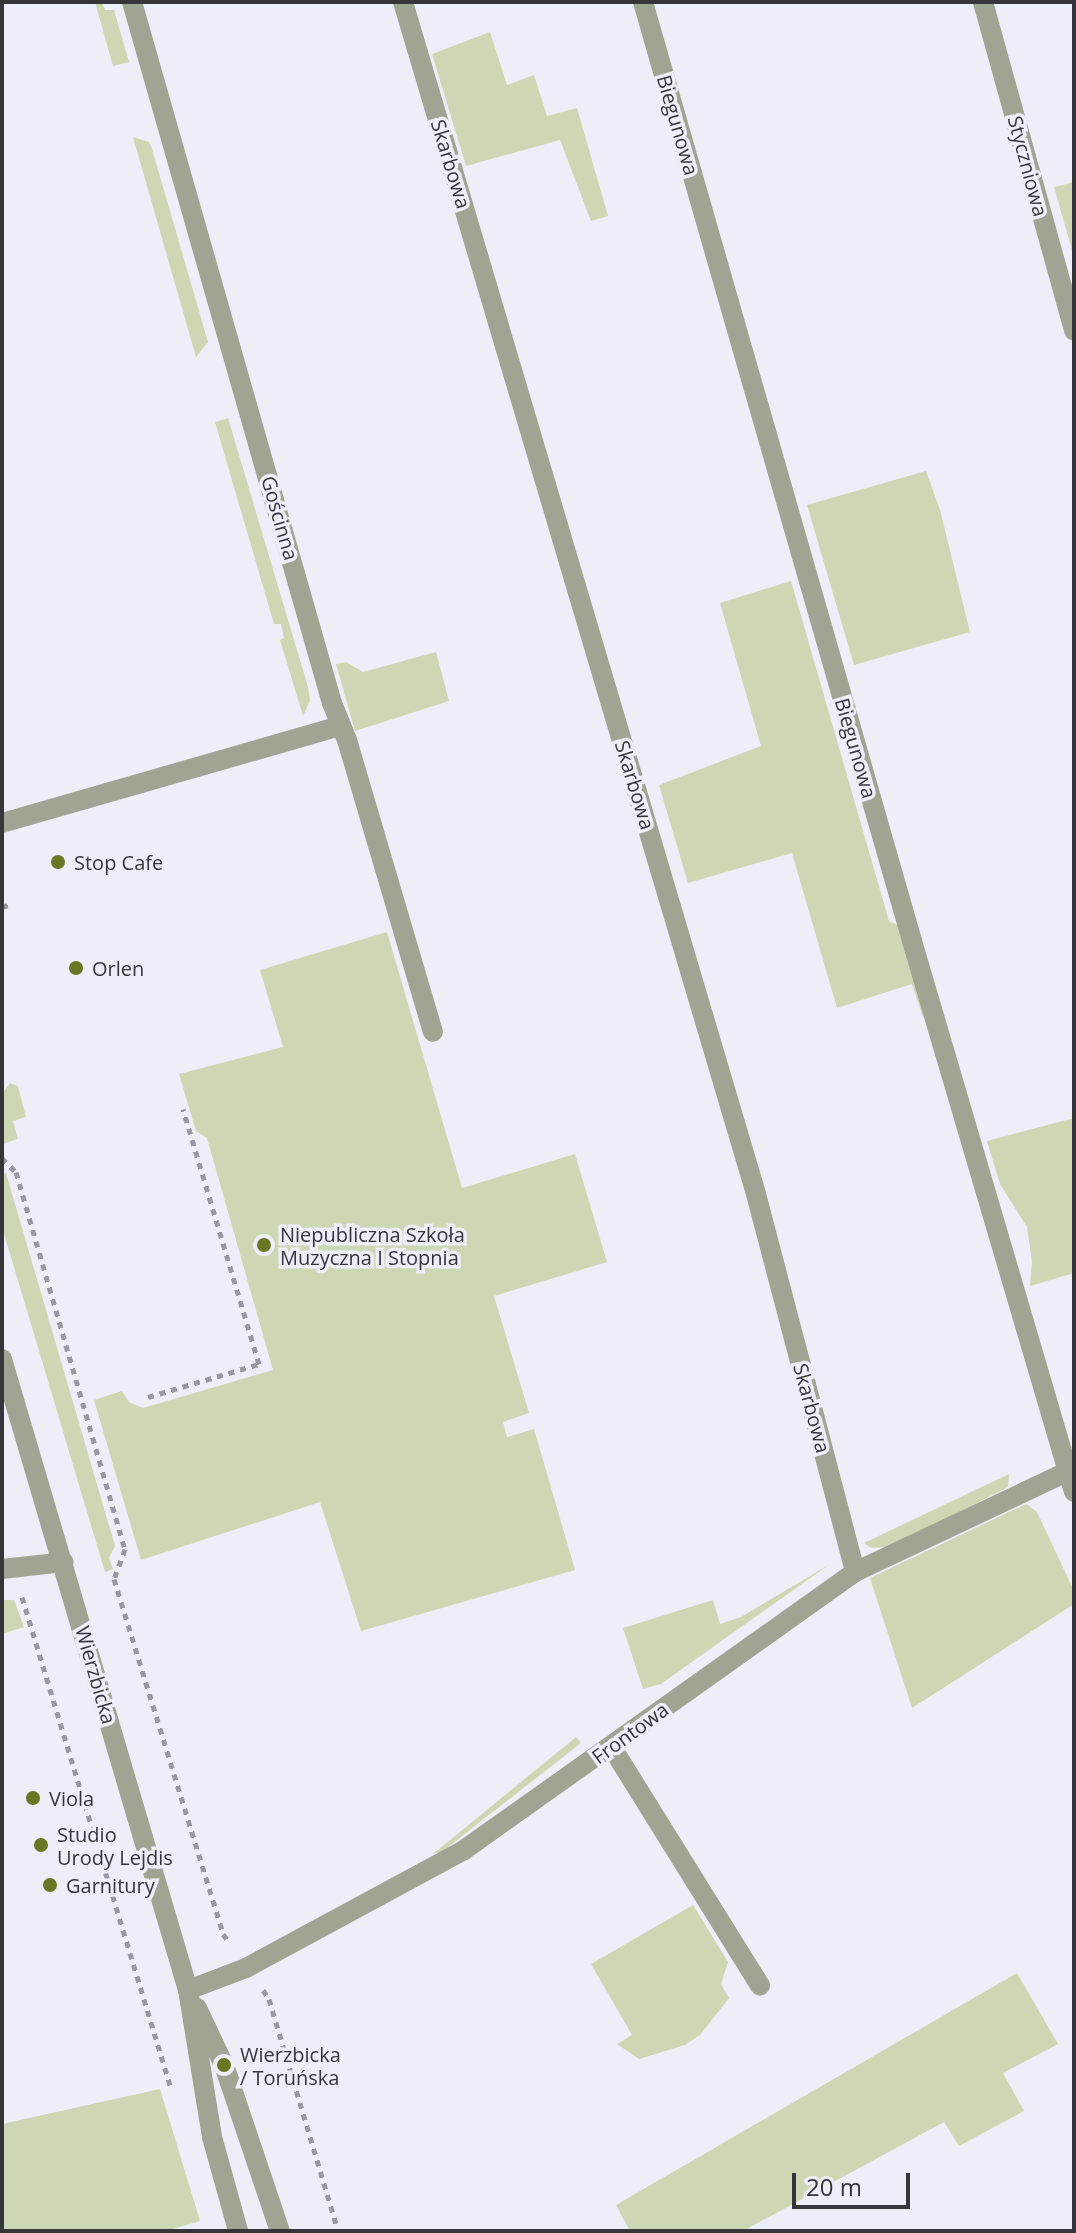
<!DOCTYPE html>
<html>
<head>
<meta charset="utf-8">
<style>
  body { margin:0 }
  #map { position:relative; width:1076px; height:2233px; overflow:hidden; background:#edeef8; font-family:"Open Sans",sans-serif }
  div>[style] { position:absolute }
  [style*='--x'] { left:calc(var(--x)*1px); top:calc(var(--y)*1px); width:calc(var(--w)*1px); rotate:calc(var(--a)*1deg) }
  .green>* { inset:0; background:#ced7b3 }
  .path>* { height:5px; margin-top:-2.5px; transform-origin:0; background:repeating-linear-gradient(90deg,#9899a0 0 6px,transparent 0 12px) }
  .service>* { height:20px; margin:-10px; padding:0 10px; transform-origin:10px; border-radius:10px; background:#a0a493 }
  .minor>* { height:20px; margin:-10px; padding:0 10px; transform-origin:10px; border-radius:10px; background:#a0a493 }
  .tertiary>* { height:20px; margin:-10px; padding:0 10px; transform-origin:10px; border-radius:10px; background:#a0a493 }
  .dots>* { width:22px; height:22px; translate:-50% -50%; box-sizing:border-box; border:4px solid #edeef8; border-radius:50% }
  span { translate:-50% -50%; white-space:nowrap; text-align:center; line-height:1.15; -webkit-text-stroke:7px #edeef8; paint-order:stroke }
  .street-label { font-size:20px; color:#36363a }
  .poi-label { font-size:20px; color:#36363a }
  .left { translate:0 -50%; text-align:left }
  .frame { position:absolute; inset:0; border:4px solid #36363a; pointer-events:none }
  .scale { position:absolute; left:792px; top:2173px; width:118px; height:36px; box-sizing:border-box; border:4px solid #36363a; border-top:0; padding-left:10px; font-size:24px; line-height:28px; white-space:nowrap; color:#36363a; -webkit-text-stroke:6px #edeef8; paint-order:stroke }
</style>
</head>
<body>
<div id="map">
  <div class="green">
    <div style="clip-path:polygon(95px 2px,102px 2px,105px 10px,114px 10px,129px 62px,113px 66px)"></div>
    <div style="clip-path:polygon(490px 32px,507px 85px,534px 75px,547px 116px,577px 108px,608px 216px,591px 221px,560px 140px,466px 166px,432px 54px)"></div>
    <div style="clip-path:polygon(133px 137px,149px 142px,152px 149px,208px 342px,196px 357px)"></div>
    <div style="clip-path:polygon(1074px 182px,1074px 257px,1054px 187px)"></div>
    <div style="clip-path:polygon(228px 418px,308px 687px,310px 701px,303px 716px,280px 640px,284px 638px,281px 624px,274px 624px,215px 422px)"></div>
    <div style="clip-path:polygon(926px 471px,940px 510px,970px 632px,854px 665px,807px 505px)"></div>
    <div style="clip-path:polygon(791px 581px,889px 921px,897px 925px,925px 1011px,923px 1017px,912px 984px,837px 1008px,792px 853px,688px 883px,659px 785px,761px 746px,720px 603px)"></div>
    <div style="clip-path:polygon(436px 652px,449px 701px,355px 731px,336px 664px,346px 662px,363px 672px)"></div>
    <div style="clip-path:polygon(387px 932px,462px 1188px,575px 1154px,607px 1262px,494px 1296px,529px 1413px,503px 1422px,507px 1437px,534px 1429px,575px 1570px,361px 1631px,320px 1502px,141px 1560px,94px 1400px,122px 1391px,129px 1402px,143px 1408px,273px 1370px,207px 1138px,196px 1131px,179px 1074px,283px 1047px,260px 970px)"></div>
    <div style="clip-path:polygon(10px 1083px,18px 1086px,26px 1117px,13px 1121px,18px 1139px,2px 1144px,2px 1094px)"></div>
    <div style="clip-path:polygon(1074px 1118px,1074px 1273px,1030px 1286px,1032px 1262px,1027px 1227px,1000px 1184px,987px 1141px)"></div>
    <div style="clip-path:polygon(6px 1173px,115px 1546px,109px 1558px,113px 1569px,105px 1572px,2px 1227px,2px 1174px)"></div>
    <div style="clip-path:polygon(1009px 1474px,1008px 1487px,901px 1542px,885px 1547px,871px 1548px,864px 1543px)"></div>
    <div style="clip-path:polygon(1026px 1504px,1037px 1512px,1074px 1591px,1074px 1604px,912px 1708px,870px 1578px)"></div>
    <div style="clip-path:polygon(830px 1564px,661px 1684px,643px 1689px,623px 1628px,713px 1600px,720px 1624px,741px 1617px)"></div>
    <div style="clip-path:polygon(2px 1600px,14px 1600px,24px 1627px,2px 1634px)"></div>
    <div style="clip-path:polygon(576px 1737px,581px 1743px,443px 1851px,433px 1854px)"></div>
    <div style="clip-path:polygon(693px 1905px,728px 1962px,721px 1984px,729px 1998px,700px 2035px,685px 2045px,639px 2059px,617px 2044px,632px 2035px,591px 1964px)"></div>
    <div style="clip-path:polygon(1017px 1973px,1058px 2044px,1003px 2073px,1024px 2111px,959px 2146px,944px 2122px,743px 2231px,630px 2231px,616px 2205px)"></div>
    <div style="clip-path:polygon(160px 2089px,200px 2221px,166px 2231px,2px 2231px,2px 2124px)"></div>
  </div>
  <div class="path">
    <div style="--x:2;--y:907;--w:10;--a:-17"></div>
    <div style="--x:2;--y:1158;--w:20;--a:45"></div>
    <div style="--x:16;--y:1172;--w:392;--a:73.9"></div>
    <div style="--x:125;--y:1549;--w:32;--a:110"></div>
    <div style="--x:114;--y:1579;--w:371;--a:72.9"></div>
    <div style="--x:223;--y:1934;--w:11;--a:52"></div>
    <div style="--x:148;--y:1397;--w:116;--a:-16.6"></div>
    <div style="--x:259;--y:1364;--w:266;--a:-106.6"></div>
    <div style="--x:22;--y:1597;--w:510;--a:73.13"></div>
    <div style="--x:263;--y:1990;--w:11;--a:56"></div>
    <div style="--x:269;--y:1999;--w:242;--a:73.4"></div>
  </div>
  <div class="service">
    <div style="--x:2;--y:823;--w:352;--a:-16"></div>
    <div style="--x:2;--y:1569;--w:62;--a:-6.4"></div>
    <div style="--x:611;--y:1746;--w:282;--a:58.1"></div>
  </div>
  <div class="minor">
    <div style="--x:132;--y:2;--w:729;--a:74.08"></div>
    <div style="--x:332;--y:703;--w:40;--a:68"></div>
    <div style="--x:347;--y:740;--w:304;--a:73.6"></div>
    <div style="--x:403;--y:2;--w:1243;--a:73.5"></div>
    <div style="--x:756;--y:1194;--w:391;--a:75.3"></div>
    <div style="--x:643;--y:2;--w:977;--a:74.01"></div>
    <div style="--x:912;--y:941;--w:574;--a:73.62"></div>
    <div style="--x:983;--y:2;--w:341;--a:74.5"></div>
    <div style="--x:188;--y:1990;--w:62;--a:-20.8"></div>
    <div style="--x:246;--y:1968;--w:248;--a:-28.4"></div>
    <div style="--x:464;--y:1850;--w:480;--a:-35.4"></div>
    <div style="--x:855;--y:1572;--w:237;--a:-25.3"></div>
  </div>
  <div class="tertiary">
    <div style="--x:2;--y:1359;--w:658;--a:73.58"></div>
    <div style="--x:188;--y:1990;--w:149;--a:80.7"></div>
    <div style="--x:212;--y:2137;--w:98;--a:74.5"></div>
    <div style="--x:197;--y:2008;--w:63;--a:64.7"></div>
    <div style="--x:224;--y:2065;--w:175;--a:71.4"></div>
  </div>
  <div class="dots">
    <div style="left:58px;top:862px;background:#697724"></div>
    <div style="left:76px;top:968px;background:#697724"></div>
    <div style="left:264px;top:1245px;background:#697724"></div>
    <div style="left:33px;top:1798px;background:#697724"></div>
    <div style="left:41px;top:1845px;background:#697724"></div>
    <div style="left:50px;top:1885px;background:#697724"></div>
    <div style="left:224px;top:2065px;background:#697724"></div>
  </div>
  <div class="street-label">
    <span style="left:678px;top:125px;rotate:74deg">Biegunowa</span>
    <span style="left:451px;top:164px;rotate:73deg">Skarbowa</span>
    <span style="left:1028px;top:166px;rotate:75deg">Styczniowa</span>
    <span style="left:280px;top:518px;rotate:74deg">Gościnna</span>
    <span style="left:856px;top:748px;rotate:74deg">Biegunowa</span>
    <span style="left:635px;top:785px;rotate:73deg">Skarbowa</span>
    <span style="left:812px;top:1408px;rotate:75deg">Skarbowa</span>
    <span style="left:96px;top:1675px;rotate:74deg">Wierzbicka</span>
    <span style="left:630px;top:1733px;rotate:-36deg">Frontowa</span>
  </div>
  <div class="poi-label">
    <span class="left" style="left:74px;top:862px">Stop Cafe</span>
    <span class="left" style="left:92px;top:968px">Orlen</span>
    <span class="left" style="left:280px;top:1246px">Niepubliczna Szkoła<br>Muzyczna I Stopnia</span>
    <span class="left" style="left:49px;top:1798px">Viola</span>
    <span class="left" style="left:57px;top:1846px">Studio<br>Urody Lejdis</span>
    <span class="left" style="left:66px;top:1885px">Garnitury</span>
    <span class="left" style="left:240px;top:2066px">Wierzbicka<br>/ Toruńska</span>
  </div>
  <div class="frame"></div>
  <div class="scale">20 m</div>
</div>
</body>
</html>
